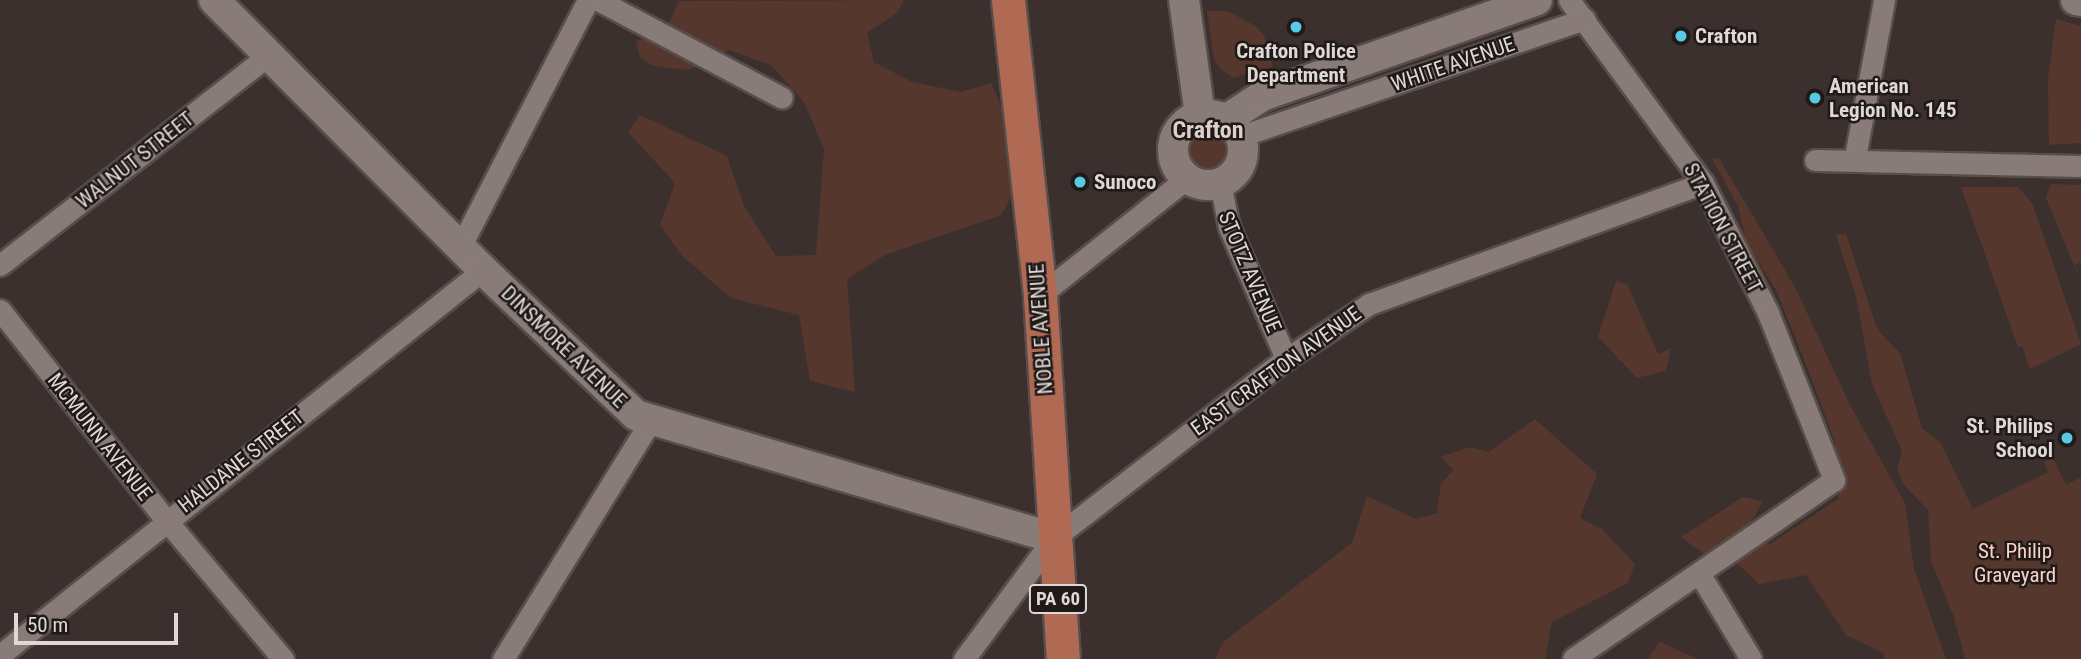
<!DOCTYPE html>
<html>
<head>
<meta charset="utf-8">
<style>
  body { margin:0 }
  #map { position:relative; width:2081px; height:659px; overflow:hidden; background:#3b302d; font-family:"Roboto Condensed",sans-serif }
  div>[style] { position:absolute }
  [style*='--x'] { left:calc(var(--x)*1px); top:calc(var(--y)*1px); width:calc(var(--w)*1px); rotate:calc(var(--a)*1deg) }
  .green>* { inset:0; background:#55372e }
  .round { border-radius:50% }
  .roads { filter:drop-shadow(2px 0 #574e4c) drop-shadow(-2px 0 #574e4c) drop-shadow(0 2px #574e4c) drop-shadow(0 -2px #574e4c) }
  .street>* { height:21px; margin:-10.5px; padding:0 10.5px; transform-origin:10.5px; border-radius:10.5px; background:#897c78 }
  .secondary>* { height:30px; margin:-15px; padding:0 15px; transform-origin:15px; border-radius:15px; background:#897c78 }
  .secondary>.ring { margin:-15px; padding:0; box-sizing:content-box; background:none; border:30px solid #897c78; border-radius:50% }
  .primary>* { height:33px; margin:-16.5px; padding:0 16.5px; transform-origin:16.5px; border-radius:16.5px; background:#b06953 }
  .dots>* { width:19px; height:19px; translate:-50% -50%; box-sizing:border-box; border:4px solid #1f1a18; border-radius:50% }
  span { translate:-50% -50%; white-space:nowrap; text-align:center; line-height:1.15; -webkit-text-stroke:5px #1f1a18; paint-order:stroke }
  .shield-label span { padding:2px 5px; background:#1f1a18; border:2px solid; border-radius:5px; -webkit-text-stroke-width:0 }
  .shield-label { font-size:19px; color:#dfd8d6; font-weight:700 }
  .poi-label { font-size:21px; color:#dfd8d6; font-weight:700 }
  .left { translate:0 -50%; text-align:left }
  .right { translate:-100% -50%; text-align:right }
  .street-label { font-size:21px; color:#dfd8d6 }
  .park-label { font-size:21px; color:#f8d1c6 }
  .quarter-label { font-size:24px; color:#ded0cc; font-weight:700 }
  .scale { position:absolute; left:14px; top:613px; width:164px; height:32px; box-sizing:border-box; border:4px solid #dfd8d6; border-top:0; padding-left:9px; font-size:21px; line-height:24px; white-space:nowrap; color:#dfd8d6; -webkit-text-stroke:5px #1f1a18; paint-order:stroke }
</style>
</head>
<body>
<div id="map">
  <div class="green">
    <div style="clip-path:polygon(904px 0,897px 13px,867px 33px,874px 62px,912px 82px,961px 92px,991px 83px,1005px 115px,1012px 196px,1001px 215px,885px 255px,847px 279px,855px 392px,810px 381px,799px 315px,731px 298px,682px 256px,660px 225px,675px 183px,628px 132px,640px 115px,727px 156px,744px 206px,776px 256px,816px 255px,824px 149px,804px 102px,771px 65px,729px 50px,688px 70px,654px 66px,640px 58px,636px 42px,670px 21px,679px 1px)"></div>
    <div style="clip-path:polygon(1207px 11px,1228px 11px,1255px 26px,1264px 35px,1273px 67px,1233px 78px,1221px 69px,1214px 59px)"></div>
    <div style="clip-path:polygon(2056px 19px,2081px 26px,2081px 143px,2049px 145px,2048px 78px)"></div>
    <div class="round" style="left:1188px;top:130px;width:40px;height:40px"></div>
    <div style="clip-path:polygon(1719px 158px,1795px 287px,1851px 407px,1905px 503px,1914px 569px,1946px 659px,1884px 659px,1885px 654px,1846px 635px,1806px 575px,1759px 584px,1722px 549px,1708px 557px,1681px 537px,1743px 497px,1763px 501px,1747px 529px,1770px 544px,1838px 499px,1841px 477px,1834px 439px,1804px 359px,1776px 290px,1746px 242px,1738px 206px,1712px 159px)"></div>
    <div style="clip-path:polygon(2051px 184px,2081px 185px,2081px 262px,2075px 265px,2081px 282px,2046px 198px)"></div>
    <div style="clip-path:polygon(1961px 187px,2018px 187px,2032px 203px,2081px 344px,2030px 369px,2022px 346px,2018px 347px)"></div>
    <div style="clip-path:polygon(1846px 234px,1877px 329px,1900px 353px,1922px 428px,1940px 442px,1973px 509px,2048px 472px,2044px 462px,2053px 458px,2066px 485px,2081px 477px,2081px 659px,1965px 659px,1954px 617px,1931px 561px,1928px 510px,1903px 484px,1897px 469px,1902px 451px,1872px 384px,1856px 296px,1836px 235px)"></div>
    <div style="clip-path:polygon(1616px 281px,1627px 284px,1658px 354px,1671px 348px,1666px 371px,1637px 378px,1598px 337px)"></div>
    <div style="clip-path:polygon(1535px 419px,1597px 474px,1580px 518px,1602px 529px,1635px 564px,1628px 583px,1552px 622px,1545px 659px,1215px 659px,1223px 642px,1352px 543px,1367px 496px,1416px 519px,1437px 513px,1441px 483px,1454px 470px,1440px 457px,1470px 447px,1489px 452px)"></div>
    <div style="clip-path:polygon(1659px 642px,1660px 642px,1698px 659px,1648px 659px)"></div>
  </div>
  <div class="roads">
    <div class="street">
      <div style="--x:598;--y:0;--w:208;--a:28"></div>
      <div style="--x:1569;--y:0;--w:227;--a:53.8"></div>
      <div style="--x:1703;--y:183;--w:145;--a:63.4"></div>
      <div style="--x:1768;--y:313;--w:180;--a:68.4"></div>
      <div style="--x:1834;--y:480;--w:316;--a:145.6"></div>
      <div style="--x:1241;--y:136;--w:363;--a:-18.8"></div>
      <div style="--x:1855;--y:157;--w:160;--a:-79.5"></div>
      <div style="--x:1815;--y:160;--w:266;--a:1.3"></div>
      <div style="--x:1220;--y:183;--w:45;--a:78.4"></div>
      <div style="--x:1229;--y:227;--w:144;--a:66.6"></div>
      <div style="--x:460;--y:247;--w:278;--a:-62.6"></div>
      <div style="--x:0;--y:265;--w:341;--a:-38"></div>
      <div style="--x:1040;--y:295;--w:188;--a:-38.5"></div>
      <div style="--x:0;--y:310;--w:268;--a:51.7"></div>
      <div style="--x:166;--y:520;--w:182;--a:49.9"></div>
      <div style="--x:1699;--y:573;--w:100;--a:58.8"></div>
      <div style="--x:0;--y:655;--w:618;--a:-38.56"></div>
      <div style="--x:503;--y:659;--w:281;--a:-58.2"></div>
      <div style="--x:964;--y:659;--w:151;--a:-53.4"></div>
      <div style="--x:1054;--y:538;--w:293;--a:-37.7"></div>
      <div style="--x:1286;--y:359;--w:100;--a:-33.5"></div>
      <div style="--x:1369;--y:304;--w:355;--a:-19.9"></div>
    </div>
    <div class="secondary">
      <div style="--x:214;--y:0;--w:381;--a:45.1"></div>
      <div style="--x:483;--y:270;--w:211;--a:43.5"></div>
      <div style="--x:636;--y:415;--w:436;--a:16.4"></div>
      <div style="--x:1184;--y:0;--w:116;--a:82.1"></div>
      <div style="--x:2076;--y:0;--w:5;--a:11"></div>
      <div class="ring" style="left:1173px;top:115px;width:40px;height:40px"></div>
      <div style="--x:1227;--y:119;--w:42;--a:-33.3"></div>
      <div style="--x:1262;--y:96;--w:291;--a:-19.2"></div>
    </div>
    <div class="primary">
      <div style="--x:1008;--y:0;--w:297;--a:83.8"></div>
      <div style="--x:1040;--y:295;--w:365;--a:86.4"></div>
    </div>
  </div>
  <div class="dots">
    <div style="left:1296px;top:27px;background:#59c8e4"></div>
    <div style="left:1681px;top:36px;background:#59c8e4"></div>
    <div style="left:1815px;top:98px;background:#59c8e4"></div>
    <div style="left:1080px;top:182px;background:#59c8e4"></div>
    <div style="left:2067px;top:438px;background:#59c8e4"></div>
  </div>
  <div class="shield-label">
    <span style="left:1058px;top:599px">PA 60</span>
  </div>
  <div class="poi-label">
    <span class="left" style="left:1695px;top:36px">Crafton</span>
    <span style="left:1296px;top:63px">Crafton Police<br>Department</span>
    <span class="left" style="left:1829px;top:98px">American<br>Legion No. 145</span>
    <span class="left" style="left:1094px;top:182px">Sunoco</span>
    <span class="right" style="left:2053px;top:438px">St. Philips<br>School</span>
  </div>
  <div class="street-label">
    <span style="left:1453px;top:64px;rotate:-19deg">WHITE AVENUE</span>
    <span style="left:135px;top:160px;rotate:-38deg">WALNUT STREET</span>
    <span style="left:1723px;top:228px;rotate:62deg">STATION STREET</span>
    <span style="left:1250px;top:272px;rotate:67deg">STOTZ AVENUE</span>
    <span style="left:1041px;top:329px;rotate:-94deg">NOBLE AVENUE</span>
    <span style="left:564px;top:347px;rotate:44deg">DINSMORE AVENUE</span>
    <span style="left:1276px;top:371px;rotate:-36deg">EAST CRAFTON AVENUE</span>
    <span style="left:100px;top:437px;rotate:52deg">MCMUNN AVENUE</span>
    <span style="left:241px;top:461px;rotate:-38deg">HALDANE STREET</span>
  </div>
  <div class="park-label">
    <span style="left:2015px;top:563px">St. Philip<br>Graveyard</span>
  </div>
  <div class="quarter-label">
    <span style="left:1208px;top:131px">Crafton</span>
  </div>
  <div class="scale">50 m</div>
</div>
</body>
</html>
